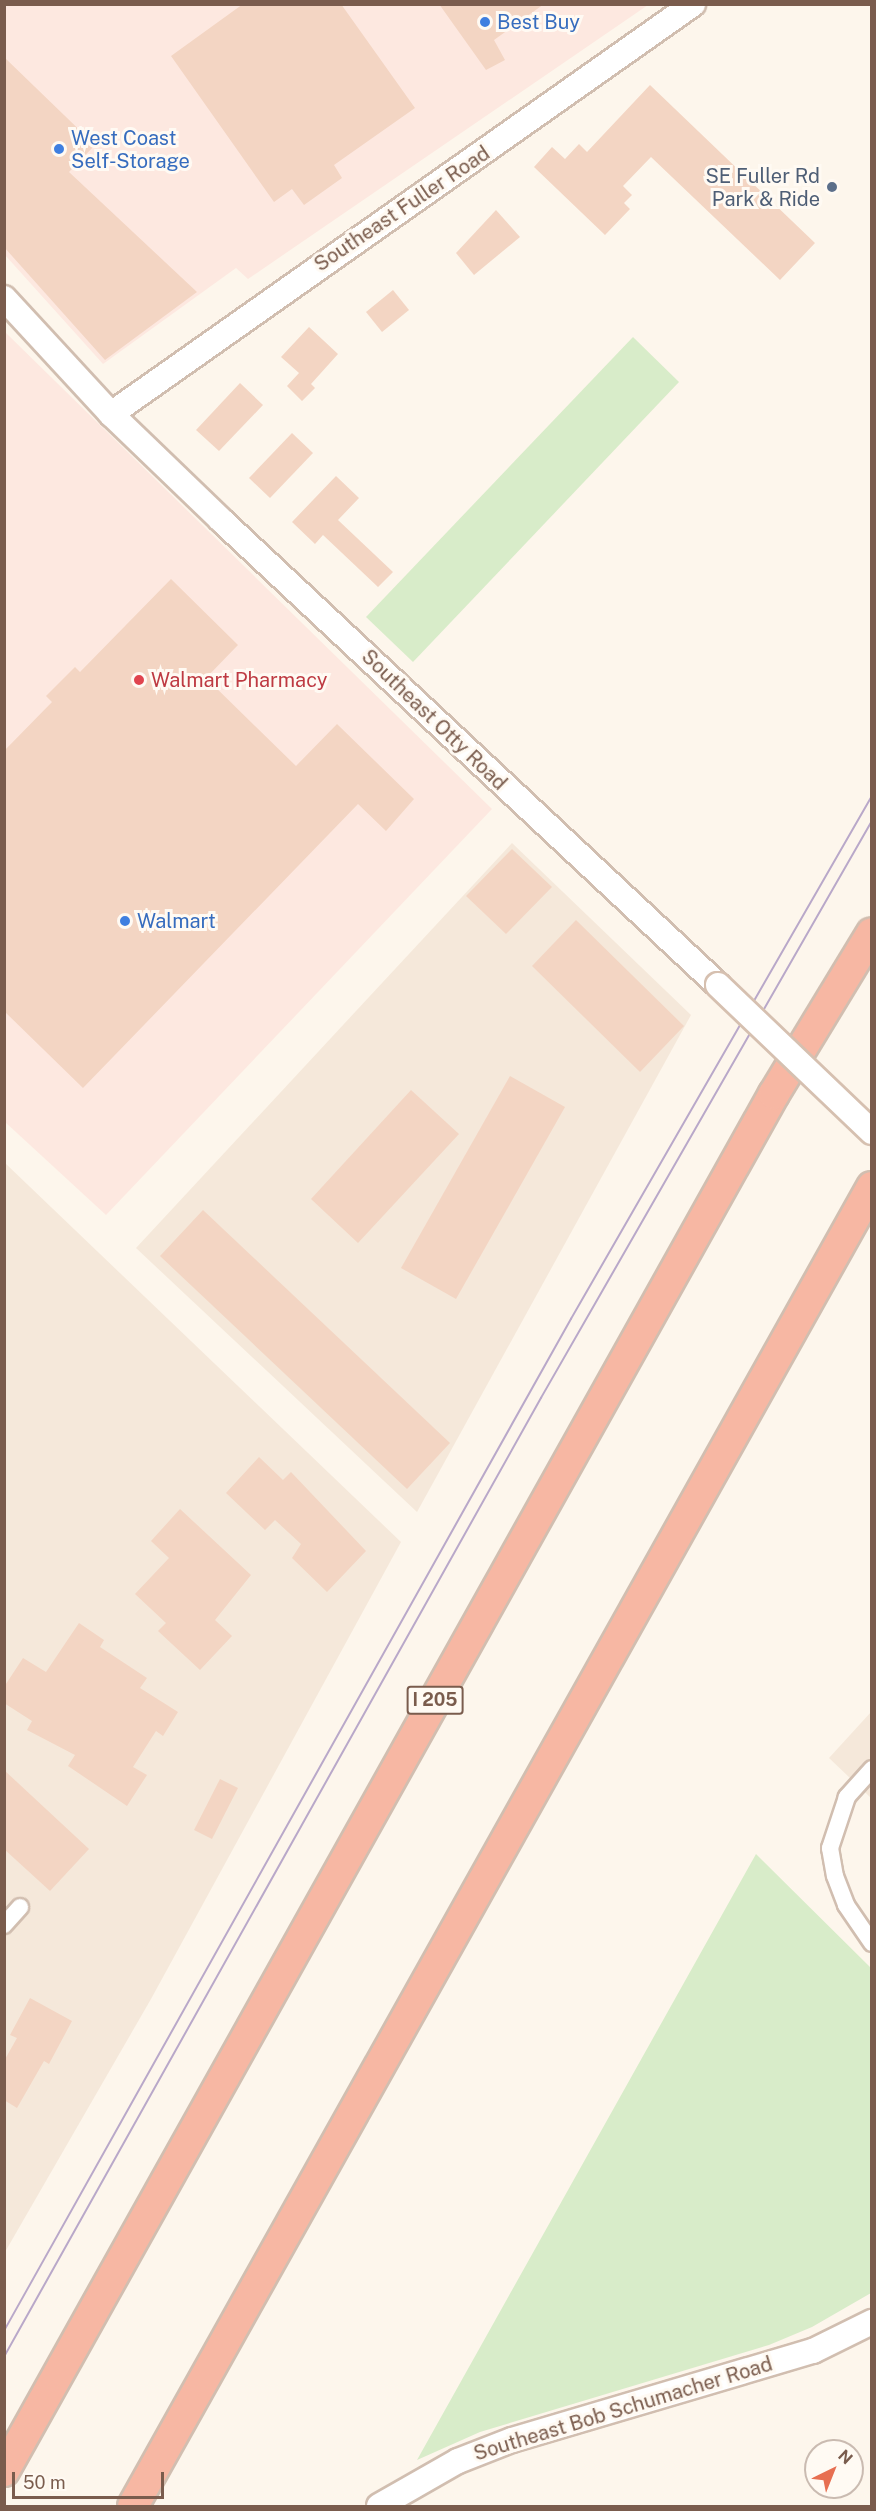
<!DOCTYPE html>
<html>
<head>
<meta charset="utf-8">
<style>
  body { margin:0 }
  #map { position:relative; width:876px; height:2511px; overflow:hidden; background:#fdf6ec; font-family:"Public Sans",sans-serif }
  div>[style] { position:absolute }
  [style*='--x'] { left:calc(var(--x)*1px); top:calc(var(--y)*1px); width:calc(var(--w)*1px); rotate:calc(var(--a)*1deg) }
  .residential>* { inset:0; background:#f5e8da }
  .commercial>* { inset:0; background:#fde8e0 }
  .green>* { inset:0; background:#d8ecc9 }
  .building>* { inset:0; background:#f3d5c3 }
  .roads { filter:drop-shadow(2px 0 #d1beb0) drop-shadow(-2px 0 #d1beb0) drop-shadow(0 2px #d1beb0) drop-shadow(0 -2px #d1beb0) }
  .street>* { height:16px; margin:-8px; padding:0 8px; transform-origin:8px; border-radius:8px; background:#fff }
  .secondary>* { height:24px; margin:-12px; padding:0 12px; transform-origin:12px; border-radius:12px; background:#fff }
  .highway>* { height:30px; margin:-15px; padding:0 15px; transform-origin:15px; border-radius:15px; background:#f7b7a3 }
  .tram>* { height:1.5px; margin:-0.75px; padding:0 0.75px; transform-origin:0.75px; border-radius:0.75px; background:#b9a8c9 }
  .bridges { filter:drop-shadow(2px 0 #d6c0b0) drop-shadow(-2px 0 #d6c0b0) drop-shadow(0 2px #d6c0b0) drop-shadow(0 -2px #d6c0b0) }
  .secondary-bridge>* { height:24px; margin:-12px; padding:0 12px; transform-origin:12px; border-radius:12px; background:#fff }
  .dots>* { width:16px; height:16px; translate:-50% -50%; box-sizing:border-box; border:3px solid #fffaf3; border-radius:50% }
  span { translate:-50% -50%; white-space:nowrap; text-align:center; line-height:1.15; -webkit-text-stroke:6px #fffaf3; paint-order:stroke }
  .shield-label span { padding:2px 4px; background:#fffaf3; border:2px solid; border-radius:4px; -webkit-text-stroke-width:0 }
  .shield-label { font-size:18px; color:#7a5c4d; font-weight:700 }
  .shop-label { font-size:20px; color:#366cbe }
  .left { translate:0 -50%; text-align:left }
  .service-label { font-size:20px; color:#4e5e75 }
  .right { translate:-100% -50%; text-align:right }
  .street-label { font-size:20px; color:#7a5c4d }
  .health-label { font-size:20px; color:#be3a42 }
  .frame { position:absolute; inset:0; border:6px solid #7a5c4d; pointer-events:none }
  .north { position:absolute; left:804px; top:2439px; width:60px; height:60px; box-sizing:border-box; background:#fffaf3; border:2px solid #cabbb1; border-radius:50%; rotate:43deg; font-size:16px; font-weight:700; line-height:24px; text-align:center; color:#7a5c4d }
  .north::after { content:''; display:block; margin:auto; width:21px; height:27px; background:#e76f51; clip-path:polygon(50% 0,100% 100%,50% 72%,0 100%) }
  .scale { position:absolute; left:12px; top:2472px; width:152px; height:27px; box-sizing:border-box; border:3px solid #7a5c4d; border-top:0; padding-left:8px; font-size:18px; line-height:21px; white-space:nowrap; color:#7a5c4d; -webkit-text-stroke:4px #fffaf3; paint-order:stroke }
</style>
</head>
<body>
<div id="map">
  <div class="residential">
    <div style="clip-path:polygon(512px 843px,691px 1015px,417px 1512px,136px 1248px)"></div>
    <div style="clip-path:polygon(5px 1163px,401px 1542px,151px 1999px,5px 2252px)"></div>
    <div style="clip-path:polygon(871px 1712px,871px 1798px,829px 1758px)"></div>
  </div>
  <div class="commercial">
    <div style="clip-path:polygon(4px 5px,648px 5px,248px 279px,236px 268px,103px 364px,5px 255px)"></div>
    <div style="clip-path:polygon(4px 331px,492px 809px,106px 1215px,5px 1122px)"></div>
  </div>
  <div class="green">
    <div style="clip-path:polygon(633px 337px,679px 382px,413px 662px,366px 617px)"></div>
    <div style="clip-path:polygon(756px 1854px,871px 1968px,871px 2293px,812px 2327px,769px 2345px,480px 2432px,417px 2460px)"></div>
  </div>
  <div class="building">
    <div style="clip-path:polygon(243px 4px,341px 4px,415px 108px,334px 165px,342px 178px,304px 205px,292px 189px,274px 202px,171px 56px)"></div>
    <div style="clip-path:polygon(439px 4px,544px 4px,494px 40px,505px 60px,486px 70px)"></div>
    <div style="clip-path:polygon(4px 57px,95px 145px,69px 172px,197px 292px,105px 360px,4px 247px)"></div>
    <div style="clip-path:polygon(650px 85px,815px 243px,780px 280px,651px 157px,623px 186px,632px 195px,624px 203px,630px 209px,605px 235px,534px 167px,552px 147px,565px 159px,579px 144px,587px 152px)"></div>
    <div style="clip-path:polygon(496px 210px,520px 237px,474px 275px,456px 253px)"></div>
    <div style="clip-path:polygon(393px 290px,409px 310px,382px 332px,366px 312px)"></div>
    <div style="clip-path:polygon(309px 327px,338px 354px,311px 384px,315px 388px,302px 401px,287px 386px,299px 373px,281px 357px)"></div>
    <div style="clip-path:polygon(240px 383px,263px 405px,219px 451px,196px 430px)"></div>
    <div style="clip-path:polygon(292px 433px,313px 453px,270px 498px,249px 478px)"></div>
    <div style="clip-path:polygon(336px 476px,359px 498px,338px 520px,393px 572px,378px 587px,323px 535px,315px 544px,292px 522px)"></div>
    <div style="clip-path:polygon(171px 579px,238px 645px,206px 678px,296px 766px,337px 724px,414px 799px,386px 831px,358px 804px,83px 1088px,4px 1011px,4px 751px,52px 702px,46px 696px,75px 667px,80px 672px)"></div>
    <div style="clip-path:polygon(512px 849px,552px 887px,506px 934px,466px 896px)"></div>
    <div style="clip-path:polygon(576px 920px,684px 1026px,640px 1072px,532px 966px)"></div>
    <div style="clip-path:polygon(510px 1076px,565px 1107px,456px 1299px,401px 1268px)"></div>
    <div style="clip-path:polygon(411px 1090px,459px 1134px,358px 1243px,311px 1199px)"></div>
    <div style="clip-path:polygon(203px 1210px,450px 1443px,407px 1489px,160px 1256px)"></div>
    <div style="clip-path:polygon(259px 1457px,283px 1480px,291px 1472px,366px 1551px,327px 1592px,292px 1558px,301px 1544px,275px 1520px,265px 1530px,226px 1493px)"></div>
    <div style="clip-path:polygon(180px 1509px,251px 1575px,215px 1620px,232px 1636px,200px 1670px,158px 1631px,166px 1623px,135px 1594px,169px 1558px,151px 1541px)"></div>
    <div style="clip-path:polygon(79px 1623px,104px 1640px,100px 1647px,147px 1678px,140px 1688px,178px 1712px,163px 1736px,156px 1731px,133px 1767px,147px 1775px,127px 1806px,68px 1766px,75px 1755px,27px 1730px,32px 1721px,4px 1703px,4px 1687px,23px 1658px,46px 1672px)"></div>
    <div style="clip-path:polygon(4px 1770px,89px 1849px,50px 1891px,4px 1849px)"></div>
    <div style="clip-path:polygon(220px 1779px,238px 1788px,212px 1839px,194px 1830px)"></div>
    <div style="clip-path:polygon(30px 1998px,72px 2021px,49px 2064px,44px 2061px,17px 2108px,4px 2100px,4px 2061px,17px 2038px,10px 2035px)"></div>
  </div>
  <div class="roads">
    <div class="street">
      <div style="--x:872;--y:1769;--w:38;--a:132"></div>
      <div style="--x:847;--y:1797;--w:54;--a:108.4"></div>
      <div style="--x:830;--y:1848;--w:28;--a:80"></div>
      <div style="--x:835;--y:1876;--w:31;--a:69"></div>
      <div style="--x:846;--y:1905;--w:46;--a:55.6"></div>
      <div style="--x:4;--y:1925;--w:24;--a:-48"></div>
    </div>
    <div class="secondary">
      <div style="--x:4;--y:298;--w:158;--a:47.3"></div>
      <div style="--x:111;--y:414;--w:153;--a:43.9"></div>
      <div style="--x:221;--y:520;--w:681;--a:43.09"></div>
      <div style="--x:111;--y:414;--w:712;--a:-35.16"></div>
      <div style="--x:379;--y:2506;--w:91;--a:-29.7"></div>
      <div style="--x:458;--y:2461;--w:58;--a:-21.3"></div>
      <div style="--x:512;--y:2440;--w:314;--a:-16.5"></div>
      <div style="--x:813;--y:2351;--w:66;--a:-26.2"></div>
    </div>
    <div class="highway">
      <div style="--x:4;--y:2471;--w:1578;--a:-60.79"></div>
      <div style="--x:774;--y:1094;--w:188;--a:-58.7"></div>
      <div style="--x:133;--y:2506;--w:1512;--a:-60.74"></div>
    </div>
  </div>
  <div class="tram">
    <div style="--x:4;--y:2331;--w:1160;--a:-60.74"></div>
    <div style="--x:571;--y:1319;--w:603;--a:-60.08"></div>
    <div style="--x:4;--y:2357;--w:1099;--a:-60.75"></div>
    <div style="--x:541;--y:1398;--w:665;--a:-60.16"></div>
  </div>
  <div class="bridges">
    <div class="secondary-bridge">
      <div style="--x:718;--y:985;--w:213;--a:43.7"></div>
    </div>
  </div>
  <div class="dots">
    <div style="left:485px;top:22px;background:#3f7fe0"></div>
    <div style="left:59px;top:149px;background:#3f7fe0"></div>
    <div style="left:832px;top:187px;background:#5c6f8a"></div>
    <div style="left:139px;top:680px;background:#e0444e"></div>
    <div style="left:125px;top:921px;background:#3f7fe0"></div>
  </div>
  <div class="shield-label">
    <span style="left:435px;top:1700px">I 205</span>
  </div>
  <div class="shop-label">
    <span class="left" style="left:497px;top:22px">Best Buy</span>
    <span class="left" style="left:71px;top:150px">West Coast<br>Self-Storage</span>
    <span class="left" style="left:137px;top:921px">Walmart</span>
  </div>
  <div class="service-label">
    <span class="right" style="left:820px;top:188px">SE Fuller Rd<br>Park &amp; Ride</span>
  </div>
  <div class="street-label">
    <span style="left:402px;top:209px;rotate:-34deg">Southeast Fuller Road</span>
    <span style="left:434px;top:720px;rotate:44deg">Southeast Otty Road</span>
    <span style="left:623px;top:2409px;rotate:-17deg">Southeast Bob Schumacher Road</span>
  </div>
  <div class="health-label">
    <span class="left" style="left:151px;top:680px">Walmart Pharmacy</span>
  </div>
  <div class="frame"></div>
  <div class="north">N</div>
  <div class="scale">50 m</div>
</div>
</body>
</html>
